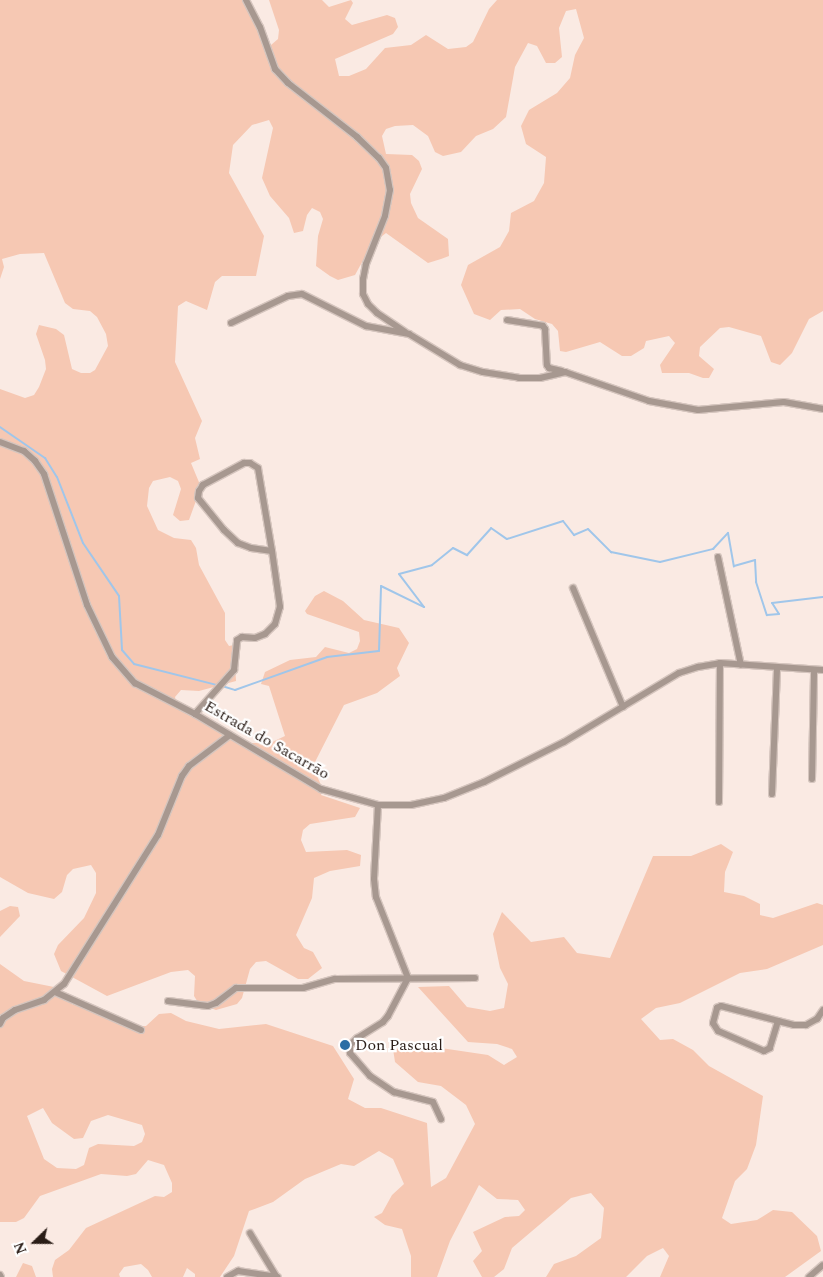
<!DOCTYPE html>
<html>
<head>
<meta charset="utf-8">
<style>
  body { margin:0 }
  #map { position:relative; width:823px; height:1277px; overflow:hidden; background:#faeae3; font-family:Spectral,serif }
  div>[style] { position:absolute }
  [style*='--x'] { left:calc(var(--x)*1px); top:calc(var(--y)*1px); width:calc(var(--w)*1px); rotate:calc(var(--a)*1deg) }
  .green>* { inset:0; background:#f6c8b3 }
  .stream>* { height:2px; margin:-1px; padding:0 1px; transform-origin:1px; border-radius:1px; background:#a0c6ea }
  .roads { filter:drop-shadow(1px 0 #d5c5be) drop-shadow(-1px 0 #d5c5be) drop-shadow(0 1px #d5c5be) drop-shadow(0 -1px #d5c5be) }
  .minor>* { height:6px; margin:-3px; padding:0 3px; transform-origin:3px; border-radius:3px; background:#a79890 }
  .dots>* { width:14px; height:14px; translate:-50% -50%; box-sizing:border-box; border:2px solid #fff; border-radius:50% }
  span { translate:-50% -50%; white-space:nowrap; text-align:center; line-height:1.15; -webkit-text-stroke:4.5px #fff; paint-order:stroke }
  .street-label { font-size:16px; color:#2a1d17 }
  .poi-label { font-size:16px; color:#2a1d17 }
  .left { translate:0 -50%; text-align:left }
  .north { position:absolute; left:10px; top:1217px; width:50px; height:50px; -webkit-text-stroke:4px #fff; paint-order:stroke; rotate:248deg; font-size:14px; font-weight:700; line-height:20px; text-align:center; color:#2a1d17 }
  .north::after { content:''; display:block; margin:auto; width:18px; height:22px; background:#2a1d17; clip-path:polygon(50% 0,100% 100%,50% 72%,0 100%) }
</style>
</head>
<body>
<div id="map">
  <div class="green">
    <div style="clip-path:polygon(0 0,246px 0,263px 39px,271px 45px,278px 39px,279px 30px,269px 0,322px 0,329px 7px,351px 0,353px 3px,345px 19px,352px 25px,387px 15px,395px 18px,398px 27px,393px 34px,335px 59px,339px 76px,349px 76px,366px 69px,385px 48px,411px 45px,426px 35px,448px 49px,466px 47px,473px 42px,489px 9px,497px 0,823px 0,823px 311px,809px 319px,792px 353px,780px 365px,771px 362px,761px 336px,729px 327px,720px 328px,700px 347px,699px 356px,714px 369px,709px 378px,703px 378px,689px 373px,662px 373px,660px 365px,675px 343px,669px 336px,646px 341px,644px 348px,631px 356px,622px 356px,600px 342px,566px 352px,560px 351px,558px 331px,552px 324px,535px 319px,520px 309px,501px 310px,490px 320px,474px 314px,461px 285px,468px 265px,500px 247px,509px 231px,511px 213px,534px 201px,544px 183px,546px 157px,526px 144px,521px 126px,529px 110px,557px 93px,570px 78px,575px 55px,584px 38px,576px 9px,566px 11px,559px 28px,562px 57px,555px 63px,546px 63px,537px 46px,528px 43px,515px 67px,506px 117px,493px 129px,476px 136px,461px 152px,443px 156px,435px 152px,428px 136px,413px 125px,395px 126px,386px 129px,382px 136px,386px 154px,412px 155px,419px 161px,422px 169px,410px 194px,411px 203px,418px 218px,448px 239px,449px 256px,441px 259px,428px 263px,386px 233px,372px 244px,355px 275px,338px 280px,330px 276px,316px 266px,318px 236px,323px 219px,320px 212px,312px 208px,307px 215px,303px 231px,294px 233px,289px 218px,270px 196px,262px 178px,273px 128px,269px 120px,252px 125px,233px 145px,229px 173px,264px 236px,256px 276px,222px 276px,215px 282px,207px 310px,186px 301px,178px 306px,175px 362px,202px 421px,195px 438px,200px 459px,191px 463px,201px 487px,189px 520px,180px 521px,173px 515px,181px 489px,178px 481px,170px 477px,153px 481px,149px 488px,147px 506px,158px 530px,174px 538px,191px 540px,196px 548px,199px 565px,225px 613px,225px 640px,229px 646px,234px 645px,236px 681px,199px 691px,181px 690px,175px 697px,177px 705px,251px 743px,270px 743px,285px 736px,269px 686px,261px 684px,265px 672px,290px 660px,316px 657px,325px 647px,349px 653px,357px 649px,360px 641px,359px 632px,307px 614px,305px 611px,315px 596px,324px 591px,343px 601px,364px 620px,399px 628px,409px 643px,397px 668px,400px 676px,377px 693px,344px 705px,315px 762px,315px 772px,323px 789px,321px 795px,360px 808px,355px 817px,310px 824px,303px 830px,301px 840px,306px 852px,347px 850px,361px 855px,360px 866px,330px 871px,314px 878px,312px 898px,296px 935px,304px 948px,313px 952px,322px 968px,308px 979px,298px 979px,266px 961px,256px 962px,250px 969px,242px 998px,237px 1004px,216px 1010px,199px 1004px,194px 996px,195px 976px,188px 970px,171px 972px,107px 996px,61px 971px,54px 954px,58px 945px,84px 918px,96px 893px,96px 873px,91px 865px,73px 869px,67px 875px,62px 892px,54px 899px,28px 893px,0 877px,0 389px,25px 398px,34px 395px,39px 387px,46px 369px,45px 360px,36px 334px,39px 325px,56px 329px,64px 335px,72px 369px,81px 373px,90px 373px,95px 370px,108px 346px,106px 334px,97px 317px,90px 311px,73px 309px,65px 303px,44px 253px,20px 254px,2px 259px,4px 267px,0 279px)"></div>
    <div style="clip-path:polygon(evenodd,721px 844px,733px 852px,725px 872px,724px 892px,744px 896px,760px 904px,760px 915px,773px 918px,817px 903px,823px 905px,823px 945px,767px 969px,740px 973px,680px 1003px,656px 1008px,641px 1019px,660px 1040px,673px 1039px,693px 1050px,709px 1066px,763px 1096px,756px 1145px,747px 1169px,735px 1181px,722px 1218px,731px 1224px,757px 1220px,773px 1210px,792px 1212px,817px 1236px,821px 1251px,785px 1277px,660px 1277px,669px 1256px,663px 1248px,647px 1256px,626px 1277px,546px 1277px,554px 1264px,576px 1256px,601px 1238px,604px 1208px,591px 1193px,571px 1198px,512px 1248px,504px 1269px,494px 1277px,482px 1277px,473px 1261px,482px 1251px,473px 1232px,505px 1217px,519px 1216px,525px 1210px,518px 1200px,497px 1199px,479px 1185px,450px 1241px,437px 1277px,411px 1277px,411px 1256px,402px 1229px,385px 1225px,374px 1217px,382px 1213px,392px 1195px,404px 1184px,393px 1159px,379px 1151px,354px 1166px,341px 1164px,305px 1179px,273px 1202px,249px 1211px,234px 1256px,220px 1277px,195px 1277px,195px 1274px,187px 1268px,183px 1277px,152px 1277px,148px 1270px,141px 1264px,124px 1267px,119px 1274px,120px 1277px,53px 1277px,52px 1269px,55px 1260px,69px 1250px,86px 1228px,155px 1196px,164px 1197px,172px 1192px,172px 1183px,164px 1165px,148px 1160px,136px 1174px,127px 1176px,101px 1174px,40px 1196px,24px 1218px,16px 1222px,0 1222px,0 964px,24px 981px,59px 988px,73px 1005px,85px 1004px,128px 1026px,146px 1026px,159px 1014px,171px 1013px,186px 1021px,219px 1029px,266px 1024px,333px 1046px,354px 1079px,348px 1099px,365px 1108px,381px 1108px,427px 1123px,431px 1187px,446px 1178px,475px 1124px,466px 1105px,441px 1086px,418px 1082px,395px 1062px,393px 1049px,434px 1047px,488px 1055px,504px 1065px,517px 1057px,512px 1049px,497px 1044px,468px 1042px,418px 987px,449px 986px,467px 1007px,490px 1011px,504px 1008px,508px 984px,500px 968px,493px 934px,502px 912px,531px 942px,564px 937px,577px 953px,610px 958px,653px 856px,691px 856px,721px 844px,43px 1108px,52px 1123px,74px 1139px,83px 1138px,91px 1121px,108px 1115px,142px 1125px,145px 1134px,142px 1142px,134px 1146px,98px 1144px,89px 1148px,84px 1165px,76px 1169px,57px 1168px,44px 1159px,27px 1116px,43px 1108px)"></div>
    <div style="clip-path:polygon(10px 906px,18px 907px,20px 916px,0 937px,0 911px)"></div>
    <div style="clip-path:polygon(23px 1263px,32px 1266px,36px 1277px,16px 1277px)"></div>
  </div>
  <div class="stream">
    <div style="--x:0;--y:427;--w:55;--a:34.6"></div>
    <div style="--x:45;--y:458;--w:22;--a:58"></div>
    <div style="--x:57;--y:477;--w:71;--a:68.5"></div>
    <div style="--x:83;--y:543;--w:64;--a:55.8"></div>
    <div style="--x:119;--y:596;--w:54;--a:86.8"></div>
    <div style="--x:122;--y:650;--w:18;--a:49"></div>
    <div style="--x:134;--y:664;--w:86;--a:14.2"></div>
    <div style="--x:222;--y:686;--w:14;--a:17"></div>
    <div style="--x:235;--y:690;--w:98;--a:-19.7"></div>
    <div style="--x:327;--y:657;--w:52;--a:-6.6"></div>
    <div style="--x:379;--y:651;--w:65;--a:-88.2"></div>
    <div style="--x:381;--y:586;--w:48;--a:26"></div>
    <div style="--x:424;--y:607;--w:41;--a:-127.1"></div>
    <div style="--x:399;--y:574;--w:34;--a:-15"></div>
    <div style="--x:432;--y:565;--w:27;--a:-39"></div>
    <div style="--x:453;--y:548;--w:16;--a:27"></div>
    <div style="--x:467;--y:555;--w:36;--a:-48"></div>
    <div style="--x:491;--y:528;--w:19;--a:35"></div>
    <div style="--x:507;--y:539;--w:59;--a:-17.8"></div>
    <div style="--x:563;--y:521;--w:18;--a:52"></div>
    <div style="--x:574;--y:535;--w:15;--a:-23"></div>
    <div style="--x:588;--y:529;--w:33;--a:45"></div>
    <div style="--x:611;--y:552;--w:50;--a:11.5"></div>
    <div style="--x:660;--y:562;--w:55;--a:-13.8"></div>
    <div style="--x:713;--y:549;--w:22;--a:-47"></div>
    <div style="--x:728;--y:533;--w:34;--a:80"></div>
    <div style="--x:734;--y:566;--w:22;--a:-16"></div>
    <div style="--x:755;--y:560;--w:22;--a:87"></div>
    <div style="--x:756;--y:582;--w:35;--a:72"></div>
    <div style="--x:767;--y:615;--w:12;--a:-5"></div>
    <div style="--x:779;--y:614;--w:13;--a:-122"></div>
    <div style="--x:772;--y:603;--w:51;--a:-6.7"></div>
  </div>
  <div class="roads">
    <div class="minor">
      <div style="--x:246;--y:0;--w:30;--a:63"></div>
      <div style="--x:260;--y:27;--w:45;--a:70.3"></div>
      <div style="--x:275;--y:69;--w:19;--a:47"></div>
      <div style="--x:288;--y:83;--w:88;--a:38"></div>
      <div style="--x:357;--y:137;--w:30;--a:44"></div>
      <div style="--x:379;--y:158;--w:12;--a:55"></div>
      <div style="--x:386;--y:168;--w:22;--a:80"></div>
      <div style="--x:390;--y:190;--w:26;--a:101"></div>
      <div style="--x:385;--y:216;--w:52;--a:111.6"></div>
      <div style="--x:366;--y:264;--w:15;--a:101"></div>
      <div style="--x:363;--y:279;--w:15;--a:90"></div>
      <div style="--x:363;--y:294;--w:11;--a:63"></div>
      <div style="--x:368;--y:304;--w:13;--a:45"></div>
      <div style="--x:377;--y:313;--w:34;--a:34"></div>
      <div style="--x:507;--y:320;--w:36;--a:9"></div>
      <div style="--x:543;--y:326;--w:4;--a:56"></div>
      <div style="--x:545;--y:329;--w:36;--a:87"></div>
      <div style="--x:547;--y:365;--w:4;--a:56"></div>
      <div style="--x:549;--y:368;--w:13;--a:13"></div>
      <div style="--x:231;--y:323;--w:63;--a:-25.3"></div>
      <div style="--x:288;--y:296;--w:14;--a:-8"></div>
      <div style="--x:302;--y:294;--w:72;--a:26.6"></div>
      <div style="--x:366;--y:326;--w:44;--a:10.5"></div>
      <div style="--x:409;--y:334;--w:60;--a:31.3"></div>
      <div style="--x:460;--y:365;--w:24;--a:17"></div>
      <div style="--x:483;--y:372;--w:36;--a:9"></div>
      <div style="--x:519;--y:378;--w:21;--a:0"></div>
      <div style="--x:540;--y:378;--w:26;--a:-13"></div>
      <div style="--x:565;--y:372;--w:89;--a:19"></div>
      <div style="--x:649;--y:401;--w:50;--a:10.4"></div>
      <div style="--x:698;--y:410;--w:86;--a:-5.3"></div>
      <div style="--x:784;--y:402;--w:40;--a:10"></div>
      <div style="--x:0;--y:442;--w:26;--a:21"></div>
      <div style="--x:24;--y:451;--w:15;--a:42"></div>
      <div style="--x:35;--y:461;--w:16;--a:55"></div>
      <div style="--x:44;--y:474;--w:138;--a:71.8"></div>
      <div style="--x:87;--y:605;--w:58;--a:64.3"></div>
      <div style="--x:112;--y:657;--w:35;--a:49"></div>
      <div style="--x:135;--y:683;--w:68;--a:27.3"></div>
      <div style="--x:195;--y:714;--w:147;--a:30.8"></div>
      <div style="--x:321;--y:789;--w:59;--a:15.7"></div>
      <div style="--x:378;--y:805;--w:33;--a:0"></div>
      <div style="--x:411;--y:805;--w:34;--a:-12"></div>
      <div style="--x:444;--y:798;--w:43;--a:-21.8"></div>
      <div style="--x:484;--y:782;--w:89;--a:-26.6"></div>
      <div style="--x:564;--y:742;--w:134;--a:-31"></div>
      <div style="--x:679;--y:673;--w:20;--a:-18"></div>
      <div style="--x:698;--y:667;--w:22;--a:-10"></div>
      <div style="--x:720;--y:663;--w:103;--a:3.9"></div>
      <div style="--x:718;--y:557;--w:110;--a:78"></div>
      <div style="--x:573;--y:588;--w:129;--a:67.2"></div>
      <div style="--x:195;--y:714;--w:59;--a:-48.4"></div>
      <div style="--x:234;--y:670;--w:30;--a:-84"></div>
      <div style="--x:237;--y:640;--w:6;--a:-31"></div>
      <div style="--x:242;--y:637;--w:13;--a:4"></div>
      <div style="--x:255;--y:638;--w:11;--a:-22"></div>
      <div style="--x:265;--y:634;--w:14;--a:-45"></div>
      <div style="--x:275;--y:624;--w:18;--a:-74"></div>
      <div style="--x:280;--y:607;--w:57;--a:-98.1"></div>
      <div style="--x:272;--y:551;--w:84;--a:-99.6"></div>
      <div style="--x:258;--y:468;--w:9;--a:-148"></div>
      <div style="--x:250;--y:463;--w:6;--a:180"></div>
      <div style="--x:244;--y:463;--w:47;--a:151.8"></div>
      <div style="--x:203;--y:485;--w:7;--a:124"></div>
      <div style="--x:199;--y:491;--w:7;--a:98"></div>
      <div style="--x:198;--y:498;--w:41;--a:50.9"></div>
      <div style="--x:224;--y:530;--w:19;--a:43"></div>
      <div style="--x:238;--y:543;--w:14;--a:21"></div>
      <div style="--x:251;--y:548;--w:21;--a:8"></div>
      <div style="--x:812;--y:779;--w:109;--a:-88.9"></div>
      <div style="--x:772;--y:794;--w:127;--a:-87.7"></div>
      <div style="--x:719;--y:802;--w:139;--a:-89.6"></div>
      <div style="--x:378;--y:805;--w:74;--a:93.1"></div>
      <div style="--x:374;--y:879;--w:18;--a:84"></div>
      <div style="--x:376;--y:897;--w:87;--a:68.4"></div>
      <div style="--x:408;--y:978;--w:43;--a:117.8"></div>
      <div style="--x:388;--y:1016;--w:8;--a:130"></div>
      <div style="--x:383;--y:1022;--w:31;--a:148"></div>
      <div style="--x:357;--y:1038;--w:10;--a:135"></div>
      <div style="--x:350;--y:1045;--w:8;--a:90"></div>
      <div style="--x:350;--y:1053;--w:30;--a:49"></div>
      <div style="--x:370;--y:1076;--w:29;--a:34"></div>
      <div style="--x:394;--y:1092;--w:40;--a:14.4"></div>
      <div style="--x:433;--y:1102;--w:19;--a:65"></div>
      <div style="--x:55;--y:992;--w:94;--a:23.8"></div>
      <div style="--x:168;--y:1001;--w:40;--a:7.1"></div>
      <div style="--x:208;--y:1006;--w:9;--a:-21"></div>
      <div style="--x:216;--y:1003;--w:25;--a:-37"></div>
      <div style="--x:236;--y:988;--w:67;--a:0"></div>
      <div style="--x:303;--y:988;--w:33;--a:-16"></div>
      <div style="--x:335;--y:979;--w:140;--a:-0.4"></div>
      <div style="--x:778;--y:1021;--w:28;--a:107"></div>
      <div style="--x:770;--y:1048;--w:7;--a:153"></div>
      <div style="--x:764;--y:1051;--w:50;--a:-156.5"></div>
      <div style="--x:718;--y:1031;--w:9;--a:-122"></div>
      <div style="--x:713;--y:1023;--w:16;--a:-75"></div>
      <div style="--x:717;--y:1008;--w:4;--a:-27"></div>
      <div style="--x:721;--y:1006;--w:59;--a:14.7"></div>
      <div style="--x:778;--y:1021;--w:16;--a:14"></div>
      <div style="--x:794;--y:1025;--w:12;--a:0"></div>
      <div style="--x:806;--y:1025;--w:13;--a:-29"></div>
      <div style="--x:817;--y:1019;--w:11;--a:-56"></div>
      <div style="--x:0;--y:1024;--w:7;--a:-63"></div>
      <div style="--x:3;--y:1018;--w:14;--a:-34"></div>
      <div style="--x:15;--y:1010;--w:31;--a:-19"></div>
      <div style="--x:44;--y:1000;--w:26;--a:-39"></div>
      <div style="--x:64;--y:984;--w:176;--a:-57.8"></div>
      <div style="--x:158;--y:835;--w:64;--a:-67.9"></div>
      <div style="--x:182;--y:776;--w:12;--a:-55"></div>
      <div style="--x:189;--y:766;--w:51;--a:-37.1"></div>
      <div style="--x:250;--y:1233;--w:50;--a:58.8"></div>
      <div style="--x:0;--y:1275;--w:2;--a:63"></div>
      <div style="--x:227;--y:1277;--w:13;--a:-29"></div>
      <div style="--x:238;--y:1271;--w:40;--a:8.5"></div>
      <div style="--x:809;--y:1277;--w:18;--a:-41"></div>
    </div>
  </div>
  <div class="dots">
    <div style="left:345px;top:1045px;background:#2c6ea4"></div>
  </div>
  <div class="street-label">
    <span style="left:267px;top:740px;rotate:30deg">Estrada do Sacarrão</span>
  </div>
  <div class="poi-label">
    <span class="left" style="left:355px;top:1045px">Don Pascual</span>
  </div>
  <div class="north">N</div>
</div>
</body>
</html>
